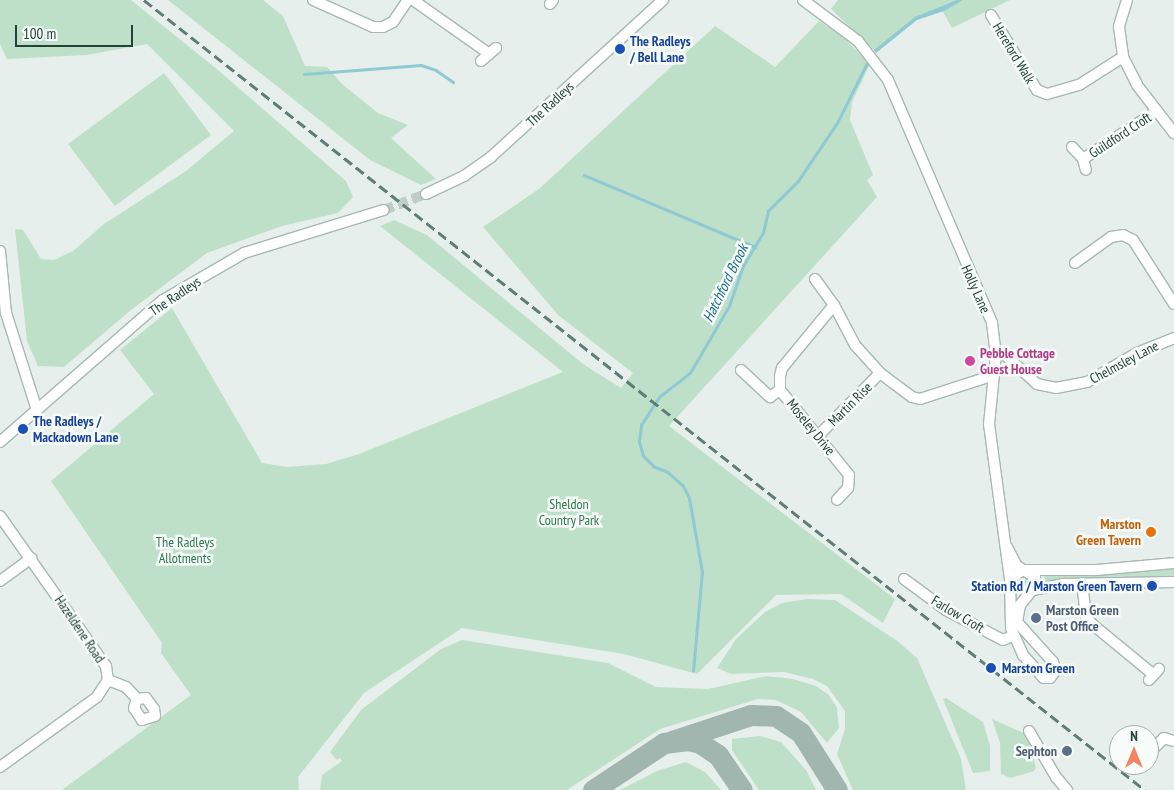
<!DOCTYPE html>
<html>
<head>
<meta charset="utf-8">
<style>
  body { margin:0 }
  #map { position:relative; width:1174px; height:790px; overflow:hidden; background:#e6efeb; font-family:"PT Sans Narrow",sans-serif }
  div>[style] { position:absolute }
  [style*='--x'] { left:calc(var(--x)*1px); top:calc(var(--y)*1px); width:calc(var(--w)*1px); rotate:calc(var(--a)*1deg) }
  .green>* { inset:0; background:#bfe0c8 }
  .round { border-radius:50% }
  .water>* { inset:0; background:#8ec9d4 }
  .stream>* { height:2.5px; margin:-1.25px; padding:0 1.25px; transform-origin:1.25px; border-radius:1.25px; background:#8ec9d4 }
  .taxiway>* { height:21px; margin:-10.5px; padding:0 10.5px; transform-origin:10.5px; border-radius:10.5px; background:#a2b6b0 }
  .minor-tunnel>* { height:10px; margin-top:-5px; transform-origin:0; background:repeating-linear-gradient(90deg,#bfccc8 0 10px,transparent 0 15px) }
  .roads { filter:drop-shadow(1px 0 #a8b8b2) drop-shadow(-1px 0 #a8b8b2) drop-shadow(0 1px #a8b8b2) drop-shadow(0 -1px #a8b8b2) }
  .minor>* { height:10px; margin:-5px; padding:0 5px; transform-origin:5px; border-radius:5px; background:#fff }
  .rail>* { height:2.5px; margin-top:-1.25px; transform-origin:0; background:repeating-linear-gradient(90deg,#5f7d75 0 10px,transparent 0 15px) }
  .dots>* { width:14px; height:14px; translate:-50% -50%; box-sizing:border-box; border:2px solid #f7fbf9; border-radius:50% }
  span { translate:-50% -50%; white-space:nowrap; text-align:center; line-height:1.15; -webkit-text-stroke:5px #f7fbf9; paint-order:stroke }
  .transit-label { font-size:14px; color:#164399; font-weight:700 }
  .left { translate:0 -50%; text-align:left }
  .right { translate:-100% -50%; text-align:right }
  .street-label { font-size:14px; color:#24423a }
  .hotel-label { font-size:14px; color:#b23c85; font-weight:700 }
  .park-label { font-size:14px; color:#2d7a4b }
  .food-label { font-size:14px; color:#c56008; font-weight:700 }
  .service-label { font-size:14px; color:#4e5e75; font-weight:700 }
  .water-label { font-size:15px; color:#1c6f80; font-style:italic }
  .north { position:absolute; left:1109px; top:725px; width:50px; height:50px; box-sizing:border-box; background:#f7fbf9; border:1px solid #a3b1ad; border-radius:50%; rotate:0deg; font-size:14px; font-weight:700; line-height:20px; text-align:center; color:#24423a }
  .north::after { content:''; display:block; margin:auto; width:18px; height:22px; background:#f4845f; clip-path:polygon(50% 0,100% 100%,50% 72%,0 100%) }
  .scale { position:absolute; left:15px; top:25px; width:118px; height:22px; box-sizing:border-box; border:2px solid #24423a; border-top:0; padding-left:6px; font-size:15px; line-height:18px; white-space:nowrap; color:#24423a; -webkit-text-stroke:4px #f7fbf9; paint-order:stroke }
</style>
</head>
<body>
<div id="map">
  <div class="green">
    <div style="clip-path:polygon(0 0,131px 0,218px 70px,346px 181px,353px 197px,338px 213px,282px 226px,207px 253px,131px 310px,64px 367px,38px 366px,27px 341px,15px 229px,23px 230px,41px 259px,54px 260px,73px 251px,104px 224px,186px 171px,234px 131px,147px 44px,86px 55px,7px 59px,0 44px)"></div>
    <div style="clip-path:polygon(168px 0,263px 0,283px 16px,305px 66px,327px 67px,342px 84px,378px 113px,408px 125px,391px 138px,436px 179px,421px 185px,370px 160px)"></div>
    <div style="clip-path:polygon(838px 0,1010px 0,952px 28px,942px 10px,917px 17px,875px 51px,831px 9px)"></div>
    <div style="clip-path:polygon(819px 21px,843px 37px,870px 64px,852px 102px,850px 120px,873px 175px,867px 180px,877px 197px,669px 426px,895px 599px,883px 623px,841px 594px,776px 595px,697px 674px,624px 654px,462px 628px,364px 693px,298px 777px,299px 790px,62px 790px,191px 695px,161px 653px,162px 643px,51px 481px,154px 394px,120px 350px,172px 308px,262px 463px,287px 467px,326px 464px,359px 454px,563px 372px,380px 226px,394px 220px,427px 235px,583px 364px,621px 388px,633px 373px,558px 315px,483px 227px,539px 189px,715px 26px,775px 67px)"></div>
    <div style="clip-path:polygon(164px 73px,211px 135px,115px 206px,68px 144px)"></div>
    <div style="clip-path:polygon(1174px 567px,1174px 576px,1045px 582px,1044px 574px,1136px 572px)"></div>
    <div class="round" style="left:1015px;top:575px;width:16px;height:16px"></div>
    <div style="clip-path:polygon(807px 599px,835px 600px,896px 640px,917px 658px,961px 759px,966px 790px,853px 790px,837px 754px,845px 729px,845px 711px,827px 686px,813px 679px,784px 672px,731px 674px,717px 668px,736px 639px,765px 612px,782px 603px)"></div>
    <div style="clip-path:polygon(462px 640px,608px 663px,656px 687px,708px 689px,766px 676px,793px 679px,816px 686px,829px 695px,837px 708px,839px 728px,827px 743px,801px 712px,776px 700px,758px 699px,660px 729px,567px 790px,320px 790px,322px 775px,342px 761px,340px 758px,337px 760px,330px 752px,361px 710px,441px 649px)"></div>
    <div style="clip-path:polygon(946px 698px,983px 722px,990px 746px,990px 771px,973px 773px,943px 699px)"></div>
    <div style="clip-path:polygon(992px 719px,1026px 734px,1036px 767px,1034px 771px,1011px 778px,1001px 774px,1000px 743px)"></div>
    <div style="clip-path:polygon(760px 736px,781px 742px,806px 770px,816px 790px,759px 790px,732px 750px,732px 739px)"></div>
    <div style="clip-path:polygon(686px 762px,705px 772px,721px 790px,620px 790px,657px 771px)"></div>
  </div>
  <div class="water">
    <div style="clip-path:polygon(957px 0,963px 0,944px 11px,917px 20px,876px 53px,874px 50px,915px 17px)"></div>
  </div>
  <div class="stream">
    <div style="--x:304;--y:74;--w:117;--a:-4.4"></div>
    <div style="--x:421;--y:65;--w:16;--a:18"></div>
    <div style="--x:436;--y:70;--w:21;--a:35"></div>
    <div style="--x:584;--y:175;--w:186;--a:22.8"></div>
    <div style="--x:693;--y:671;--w:99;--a:-84.8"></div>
    <div style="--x:702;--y:572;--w:75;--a:-100"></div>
    <div style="--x:689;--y:498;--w:13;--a:-117"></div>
    <div style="--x:683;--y:486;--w:21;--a:-139"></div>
    <div style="--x:667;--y:472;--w:14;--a:-159"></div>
    <div style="--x:654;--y:467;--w:16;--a:-135"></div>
    <div style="--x:643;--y:456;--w:15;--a:-106"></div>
    <div style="--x:639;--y:442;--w:17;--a:-83"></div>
    <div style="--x:641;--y:425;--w:33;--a:-57"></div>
    <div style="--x:659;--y:397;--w:39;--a:-38"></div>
    <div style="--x:690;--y:373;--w:78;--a:-59.8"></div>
    <div style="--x:729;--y:306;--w:42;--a:-70.7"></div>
    <div style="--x:743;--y:266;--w:39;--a:-59"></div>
    <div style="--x:763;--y:233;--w:23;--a:-77"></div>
    <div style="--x:768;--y:211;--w:42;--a:-45"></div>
    <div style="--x:798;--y:181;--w:70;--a:-56.1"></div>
    <div style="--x:837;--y:123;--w:72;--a:-63.4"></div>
  </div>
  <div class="taxiway">
    <div style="--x:672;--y:741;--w:83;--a:-18.2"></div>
    <div style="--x:751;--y:715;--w:25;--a:2"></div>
    <div style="--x:776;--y:716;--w:30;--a:34"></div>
    <div style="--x:801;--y:733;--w:67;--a:57.7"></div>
    <div style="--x:593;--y:790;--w:85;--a:-33.5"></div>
    <div style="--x:664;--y:743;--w:24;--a:-7"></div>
    <div style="--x:688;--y:740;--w:12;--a:14"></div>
    <div style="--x:700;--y:743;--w:22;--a:34"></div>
    <div style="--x:718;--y:755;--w:42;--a:55.6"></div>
  </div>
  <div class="minor-tunnel">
    <div style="--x:384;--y:210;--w:45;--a:-20.9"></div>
  </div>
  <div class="roads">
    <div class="minor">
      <div style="--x:313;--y:0;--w:66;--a:24.2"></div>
      <div style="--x:373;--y:27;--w:10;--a:0"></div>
      <div style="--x:383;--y:27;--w:11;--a:-27"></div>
      <div style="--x:393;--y:22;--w:27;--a:-56"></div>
      <div style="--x:413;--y:0;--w:92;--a:35.2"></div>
      <div style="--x:803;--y:0;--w:69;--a:36.7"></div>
      <div style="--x:858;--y:41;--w:49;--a:52.4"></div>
      <div style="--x:888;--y:80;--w:264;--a:66.8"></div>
      <div style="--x:992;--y:323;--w:31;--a:83"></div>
      <div style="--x:996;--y:354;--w:70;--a:95.7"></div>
      <div style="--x:989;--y:424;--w:156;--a:82.3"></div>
      <div style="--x:1010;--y:579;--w:49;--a:88.8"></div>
      <div style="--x:1011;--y:628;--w:30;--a:66"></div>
      <div style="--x:1023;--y:655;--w:31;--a:48"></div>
      <div style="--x:1044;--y:678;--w:6;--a:0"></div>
      <div style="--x:1050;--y:678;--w:10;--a:-53"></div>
      <div style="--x:1056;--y:670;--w:9;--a:-111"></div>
      <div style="--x:1053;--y:662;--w:54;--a:-132"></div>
      <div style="--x:1017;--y:622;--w:17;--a:-80"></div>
      <div style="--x:1020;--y:605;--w:26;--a:-51"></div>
      <div style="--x:1036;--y:585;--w:8;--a:-97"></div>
      <div style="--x:1035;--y:577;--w:14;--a:-150"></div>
      <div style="--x:1023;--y:570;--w:16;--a:145"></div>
      <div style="--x:1127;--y:0;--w:28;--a:107"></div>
      <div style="--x:1119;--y:27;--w:30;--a:82"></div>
      <div style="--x:1123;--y:57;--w:31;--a:63"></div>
      <div style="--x:1137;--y:85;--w:61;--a:52.4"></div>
      <div style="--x:550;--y:4;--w:5;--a:-53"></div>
      <div style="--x:991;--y:15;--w:88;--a:58.5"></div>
      <div style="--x:1037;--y:90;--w:11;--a:22"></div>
      <div style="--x:1047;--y:94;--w:33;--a:-16"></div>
      <div style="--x:1079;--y:85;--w:52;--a:-32.5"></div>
      <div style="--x:481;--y:61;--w:20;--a:-41"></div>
      <div style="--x:1072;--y:147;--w:16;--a:47"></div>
      <div style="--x:1083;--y:159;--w:11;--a:75"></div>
      <div style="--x:1083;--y:159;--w:88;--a:-33"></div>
      <div style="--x:426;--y:194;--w:42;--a:-25.3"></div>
      <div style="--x:464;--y:176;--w:33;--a:-35"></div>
      <div style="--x:491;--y:157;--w:233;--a:-42.4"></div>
      <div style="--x:0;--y:251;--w:62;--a:84.5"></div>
      <div style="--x:6;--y:313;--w:102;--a:72.3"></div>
      <div style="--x:1075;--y:263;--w:44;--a:-35.8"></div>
      <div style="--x:1111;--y:237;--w:12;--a:-9"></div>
      <div style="--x:1123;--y:235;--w:11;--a:27"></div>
      <div style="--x:1133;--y:240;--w:76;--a:57.4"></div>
      <div style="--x:815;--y:279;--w:32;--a:54"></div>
      <div style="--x:834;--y:305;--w:45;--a:62.3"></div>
      <div style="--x:855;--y:345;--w:38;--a:48"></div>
      <div style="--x:880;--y:373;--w:40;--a:37"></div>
      <div style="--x:912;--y:397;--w:8;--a:14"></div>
      <div style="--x:920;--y:399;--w:78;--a:-18"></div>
      <div style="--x:834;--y:305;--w:82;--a:129.5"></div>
      <div style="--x:782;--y:368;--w:8;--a:104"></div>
      <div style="--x:780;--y:376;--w:14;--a:90"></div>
      <div style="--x:780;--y:390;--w:109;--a:50.9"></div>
      <div style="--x:849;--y:475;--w:13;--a:94"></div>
      <div style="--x:848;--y:488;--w:16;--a:133"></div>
      <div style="--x:996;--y:354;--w:9;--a:6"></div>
      <div style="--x:1005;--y:355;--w:43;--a:42.2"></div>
      <div style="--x:1037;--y:384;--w:19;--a:12"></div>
      <div style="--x:1056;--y:388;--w:32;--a:-11"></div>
      <div style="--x:1087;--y:382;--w:58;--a:-30.1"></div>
      <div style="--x:1137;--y:353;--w:40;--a:-22"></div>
      <div style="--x:741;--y:370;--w:40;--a:43"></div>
      <div style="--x:770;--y:397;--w:12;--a:-35"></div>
      <div style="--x:819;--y:435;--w:87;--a:-45.5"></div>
      <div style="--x:0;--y:442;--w:216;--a:-41.1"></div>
      <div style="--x:163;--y:300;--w:94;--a:-30.1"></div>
      <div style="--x:244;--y:253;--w:146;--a:-17.1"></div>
      <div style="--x:0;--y:516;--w:184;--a:54.8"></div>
      <div style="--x:106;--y:666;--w:14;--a:82"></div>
      <div style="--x:108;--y:680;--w:20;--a:123"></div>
      <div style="--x:97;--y:697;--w:120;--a:144.2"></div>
      <div style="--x:1007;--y:547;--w:20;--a:63"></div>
      <div style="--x:1016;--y:565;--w:9;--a:36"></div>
      <div style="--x:1027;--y:570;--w:69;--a:0"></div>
      <div style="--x:1096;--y:570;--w:78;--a:-5.1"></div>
      <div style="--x:904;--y:579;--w:52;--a:36.4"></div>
      <div style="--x:946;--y:610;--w:64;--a:27.8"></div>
      <div style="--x:1003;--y:640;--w:12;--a:-24"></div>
      <div style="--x:0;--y:581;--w:39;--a:-36"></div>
      <div style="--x:1082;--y:583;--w:34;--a:83"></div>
      <div style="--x:1086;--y:617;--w:9;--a:49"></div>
      <div style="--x:1092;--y:624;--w:80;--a:39.4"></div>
      <div style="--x:1033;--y:590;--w:33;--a:-11"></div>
      <div style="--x:1065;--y:584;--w:109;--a:-1.1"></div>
      <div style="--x:108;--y:680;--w:19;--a:21"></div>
      <div style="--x:126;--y:687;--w:16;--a:47"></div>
      <div style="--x:137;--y:699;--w:9;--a:-6"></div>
      <div style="--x:146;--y:698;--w:14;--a:54"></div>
      <div style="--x:154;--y:709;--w:7;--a:82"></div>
      <div style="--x:155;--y:716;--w:14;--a:163"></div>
      <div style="--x:142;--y:720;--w:14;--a:-124"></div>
      <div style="--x:134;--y:708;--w:9;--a:-72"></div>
      <div style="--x:1149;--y:680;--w:15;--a:-48"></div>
      <div style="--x:1029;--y:731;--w:53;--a:59.6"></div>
      <div style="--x:1056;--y:777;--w:17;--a:50"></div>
      <div style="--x:1149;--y:753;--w:21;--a:-45"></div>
      <div style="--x:1164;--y:738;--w:10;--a:17"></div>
    </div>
  </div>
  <div class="rail">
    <div style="--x:144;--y:0;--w:1275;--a:38.28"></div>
  </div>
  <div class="dots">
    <div style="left:620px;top:49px;background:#1a4fb4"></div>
    <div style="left:970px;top:361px;background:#d1479c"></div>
    <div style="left:23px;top:429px;background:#1a4fb4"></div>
    <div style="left:1151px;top:532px;background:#e8710a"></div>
    <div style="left:1152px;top:586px;background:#1a4fb4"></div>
    <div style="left:1036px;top:618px;background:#5c6f8a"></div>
    <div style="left:991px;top:668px;background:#1a4fb4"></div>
    <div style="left:1067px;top:751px;background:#5c6f8a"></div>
  </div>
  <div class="transit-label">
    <span class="left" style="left:630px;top:49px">The Radleys<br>/ Bell Lane</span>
    <span class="left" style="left:33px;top:429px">The Radleys /<br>Mackadown Lane</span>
    <span class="right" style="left:1142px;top:586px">Station Rd / Marston Green Tavern</span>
    <span class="left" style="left:1002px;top:668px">Marston Green</span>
  </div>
  <div class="street-label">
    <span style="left:1014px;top:53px;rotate:59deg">Hereford Walk</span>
    <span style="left:550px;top:104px;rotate:-43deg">The Radleys</span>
    <span style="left:1120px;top:135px;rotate:-33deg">Guildford Croft</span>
    <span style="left:976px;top:289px;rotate:66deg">Holly Lane</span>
    <span style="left:175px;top:296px;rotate:-34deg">The Radleys</span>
    <span style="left:1124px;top:362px;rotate:-28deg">Chelmsley Lane</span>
    <span style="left:850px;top:404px;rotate:-45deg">Martin Rise</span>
    <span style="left:811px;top:427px;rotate:51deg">Moseley Drive</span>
    <span style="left:958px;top:614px;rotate:31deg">Farlow Croft</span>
    <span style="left:80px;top:629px;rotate:56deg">Hazeldene Road</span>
  </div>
  <div class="hotel-label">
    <span class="left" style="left:980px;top:361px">Pebble Cottage<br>Guest House</span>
  </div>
  <div class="park-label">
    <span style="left:569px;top:512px">Sheldon<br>Country Park</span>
    <span style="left:185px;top:550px">The Radleys<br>Allotments</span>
  </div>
  <div class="food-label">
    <span class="right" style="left:1141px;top:532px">Marston<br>Green Tavern</span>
  </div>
  <div class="service-label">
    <span class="left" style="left:1046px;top:618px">Marston Green<br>Post Office</span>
    <span class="right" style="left:1057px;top:751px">Sephton</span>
  </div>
  <div class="water-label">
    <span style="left:725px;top:283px;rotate:-64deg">Hatchford Brook</span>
  </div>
  <div class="north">N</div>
  <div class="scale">100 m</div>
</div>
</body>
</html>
